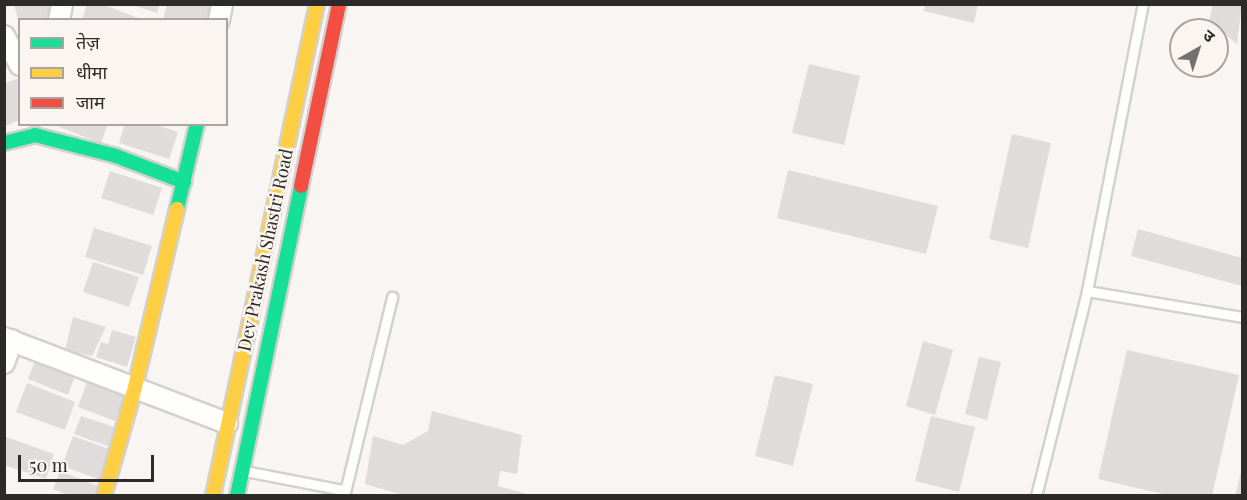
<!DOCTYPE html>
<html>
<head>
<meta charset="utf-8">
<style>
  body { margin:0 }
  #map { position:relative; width:1247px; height:500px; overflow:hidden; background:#f8f5f3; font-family:"Playfair Display","Noto Sans Devanagari",serif }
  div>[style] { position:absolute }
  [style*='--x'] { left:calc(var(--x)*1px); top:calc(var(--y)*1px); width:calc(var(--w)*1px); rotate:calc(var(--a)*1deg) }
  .building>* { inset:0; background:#dfdcdb }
  .roads { filter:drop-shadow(2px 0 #d3d1cf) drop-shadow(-2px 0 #d3d1cf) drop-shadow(0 2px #d3d1cf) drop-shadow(0 -2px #d3d1cf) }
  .lane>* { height:9px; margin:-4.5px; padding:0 4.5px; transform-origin:4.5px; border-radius:4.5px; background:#fefefd }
  .street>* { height:20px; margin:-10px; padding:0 10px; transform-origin:10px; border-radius:10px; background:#fefefd }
  .fast>* { height:14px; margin:-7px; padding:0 7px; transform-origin:7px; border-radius:7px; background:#16e098 }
  .slow>* { height:14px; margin:-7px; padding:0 7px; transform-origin:7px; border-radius:7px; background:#ffcf43 }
  .jam>* { height:14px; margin:-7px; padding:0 7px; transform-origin:7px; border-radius:7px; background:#f24e42 }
  span { translate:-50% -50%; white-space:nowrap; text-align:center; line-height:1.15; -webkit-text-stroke:5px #faf5f1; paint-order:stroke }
  .street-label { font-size:18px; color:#2d2b29 }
  .frame { position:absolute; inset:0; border:6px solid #2d2b29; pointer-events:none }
  .legend { position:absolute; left:18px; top:18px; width:210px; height:108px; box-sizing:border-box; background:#faf5f1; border:2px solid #a8a4a1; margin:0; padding:8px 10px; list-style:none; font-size:18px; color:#2d2b29 }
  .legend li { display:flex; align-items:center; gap:12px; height:30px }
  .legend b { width:30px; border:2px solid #a8a4a1 }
  .north { position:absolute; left:1169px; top:18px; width:60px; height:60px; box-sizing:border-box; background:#faf5f1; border:2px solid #a8a4a1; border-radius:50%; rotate:39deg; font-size:16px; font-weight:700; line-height:24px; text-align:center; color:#2d2b29 }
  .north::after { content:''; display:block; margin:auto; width:21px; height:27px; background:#747270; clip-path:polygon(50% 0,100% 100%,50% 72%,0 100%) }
  .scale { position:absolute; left:18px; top:455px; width:136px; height:27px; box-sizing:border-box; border:3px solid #2d2b29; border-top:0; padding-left:8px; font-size:18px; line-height:21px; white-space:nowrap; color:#2d2b29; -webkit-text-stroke:4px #faf5f1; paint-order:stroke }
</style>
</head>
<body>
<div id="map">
  <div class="building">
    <div style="clip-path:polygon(87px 4px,102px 4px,143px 20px,82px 20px)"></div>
    <div style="clip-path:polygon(129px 4px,159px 4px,157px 13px)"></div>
    <div style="clip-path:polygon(167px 4px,205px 4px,213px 7px,210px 20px,163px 20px)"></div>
    <div style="clip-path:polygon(925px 4px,978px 4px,974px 23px,924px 11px)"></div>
    <div style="clip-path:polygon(1213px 4px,1242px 4px,1237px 44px,1209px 21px)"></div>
    <div style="clip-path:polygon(14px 5px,59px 5px,55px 20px,18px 20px)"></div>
    <div style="clip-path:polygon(809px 64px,860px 76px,844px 145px,792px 133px)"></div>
    <div style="clip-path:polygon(20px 78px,20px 120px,5px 126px,5px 83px)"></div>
    <div style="clip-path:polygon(51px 124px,108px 124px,101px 143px)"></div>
    <div style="clip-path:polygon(125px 124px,154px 124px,178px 132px,169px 159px,119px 143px)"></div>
    <div style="clip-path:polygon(1012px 134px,1051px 143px,1028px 248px,989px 239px)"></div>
    <div style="clip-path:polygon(788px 170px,938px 206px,926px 254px,777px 218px)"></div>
    <div style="clip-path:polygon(110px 171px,162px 188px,153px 215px,101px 198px)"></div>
    <div style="clip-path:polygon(94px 228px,152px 246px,143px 275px,85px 257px)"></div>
    <div style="clip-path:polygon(1138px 229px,1242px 258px,1242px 286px,1131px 256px)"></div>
    <div style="clip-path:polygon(93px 262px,139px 277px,129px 307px,83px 292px)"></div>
    <div style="clip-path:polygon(73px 317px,106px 327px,92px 356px,65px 350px)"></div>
    <div style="clip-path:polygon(112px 330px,136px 337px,127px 367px,96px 357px,101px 342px,108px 344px)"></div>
    <div style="clip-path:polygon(923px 341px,953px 350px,935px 415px,906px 406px)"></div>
    <div style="clip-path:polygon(1127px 350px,1239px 375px,1212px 496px,1171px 496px,1098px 479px)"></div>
    <div style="clip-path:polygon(979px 357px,1001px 362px,987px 420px,965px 414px)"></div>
    <div style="clip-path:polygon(36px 358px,76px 373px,68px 395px,28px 379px)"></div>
    <div style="clip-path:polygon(775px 375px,813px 384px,793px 466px,755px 456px)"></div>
    <div style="clip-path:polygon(88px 379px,126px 393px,115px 421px,78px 407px)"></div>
    <div style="clip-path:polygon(27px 383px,75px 402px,65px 430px,16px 412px)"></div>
    <div style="clip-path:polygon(432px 411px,522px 435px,517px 474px,500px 471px,498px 486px,534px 496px,407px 496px,365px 484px,373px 436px,403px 445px,428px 431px)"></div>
    <div style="clip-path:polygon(81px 416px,117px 428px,110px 447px,74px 434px)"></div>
    <div style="clip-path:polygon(931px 416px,975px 427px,959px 492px,915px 481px)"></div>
    <div style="clip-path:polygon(73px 436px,112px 450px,101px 480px,62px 466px)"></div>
    <div style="clip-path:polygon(6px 437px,54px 454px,46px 479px,4px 465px)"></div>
    <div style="clip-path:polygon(1242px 468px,1242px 496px,1235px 496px)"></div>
    <div style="clip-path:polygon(60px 471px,98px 486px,94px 496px,70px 496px,53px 489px)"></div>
  </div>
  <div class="roads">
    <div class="lane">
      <div style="--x:1087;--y:291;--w:157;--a:9.5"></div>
      <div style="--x:245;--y:471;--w:100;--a:11"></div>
      <div style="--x:344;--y:496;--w:205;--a:-76.4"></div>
      <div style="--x:1036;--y:496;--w:211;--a:-76"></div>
      <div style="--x:1087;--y:291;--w:292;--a:-79"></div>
    </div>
    <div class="street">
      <div style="--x:59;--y:20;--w:16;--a:-79"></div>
      <div style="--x:219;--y:20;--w:16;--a:-79"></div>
      <div style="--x:4;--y:36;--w:33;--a:61"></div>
      <div style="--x:4;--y:338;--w:239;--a:20.9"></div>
      <div style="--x:4;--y:363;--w:24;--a:-71"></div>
    </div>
    <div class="fast">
      <div style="--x:4;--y:143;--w:32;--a:-14"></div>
      <div style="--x:35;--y:135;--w:84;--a:14.5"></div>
      <div style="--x:116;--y:156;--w:73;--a:20.9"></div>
      <div style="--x:177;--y:209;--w:87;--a:-76.8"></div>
      <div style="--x:237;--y:496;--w:317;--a:-78.3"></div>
    </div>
    <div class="slow">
      <div style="--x:104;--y:496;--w:113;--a:-74.1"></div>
      <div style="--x:135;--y:387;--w:183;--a:-76.7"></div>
      <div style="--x:213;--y:496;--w:503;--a:-78.06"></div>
    </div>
    <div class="jam">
      <div style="--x:301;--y:186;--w:186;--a:-78.2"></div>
    </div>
  </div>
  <div class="street-label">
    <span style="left:265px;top:250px;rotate:-78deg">Dev Prakash Shastri Road</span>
  </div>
  <div class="frame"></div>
  <ul class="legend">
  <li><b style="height:8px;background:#16e098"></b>तेज़</li>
  <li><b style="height:8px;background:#ffcf43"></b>धीमा</li>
  <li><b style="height:8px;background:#f24e42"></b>जाम</li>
  </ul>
  <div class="north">उ</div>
  <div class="scale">50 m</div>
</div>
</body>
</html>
